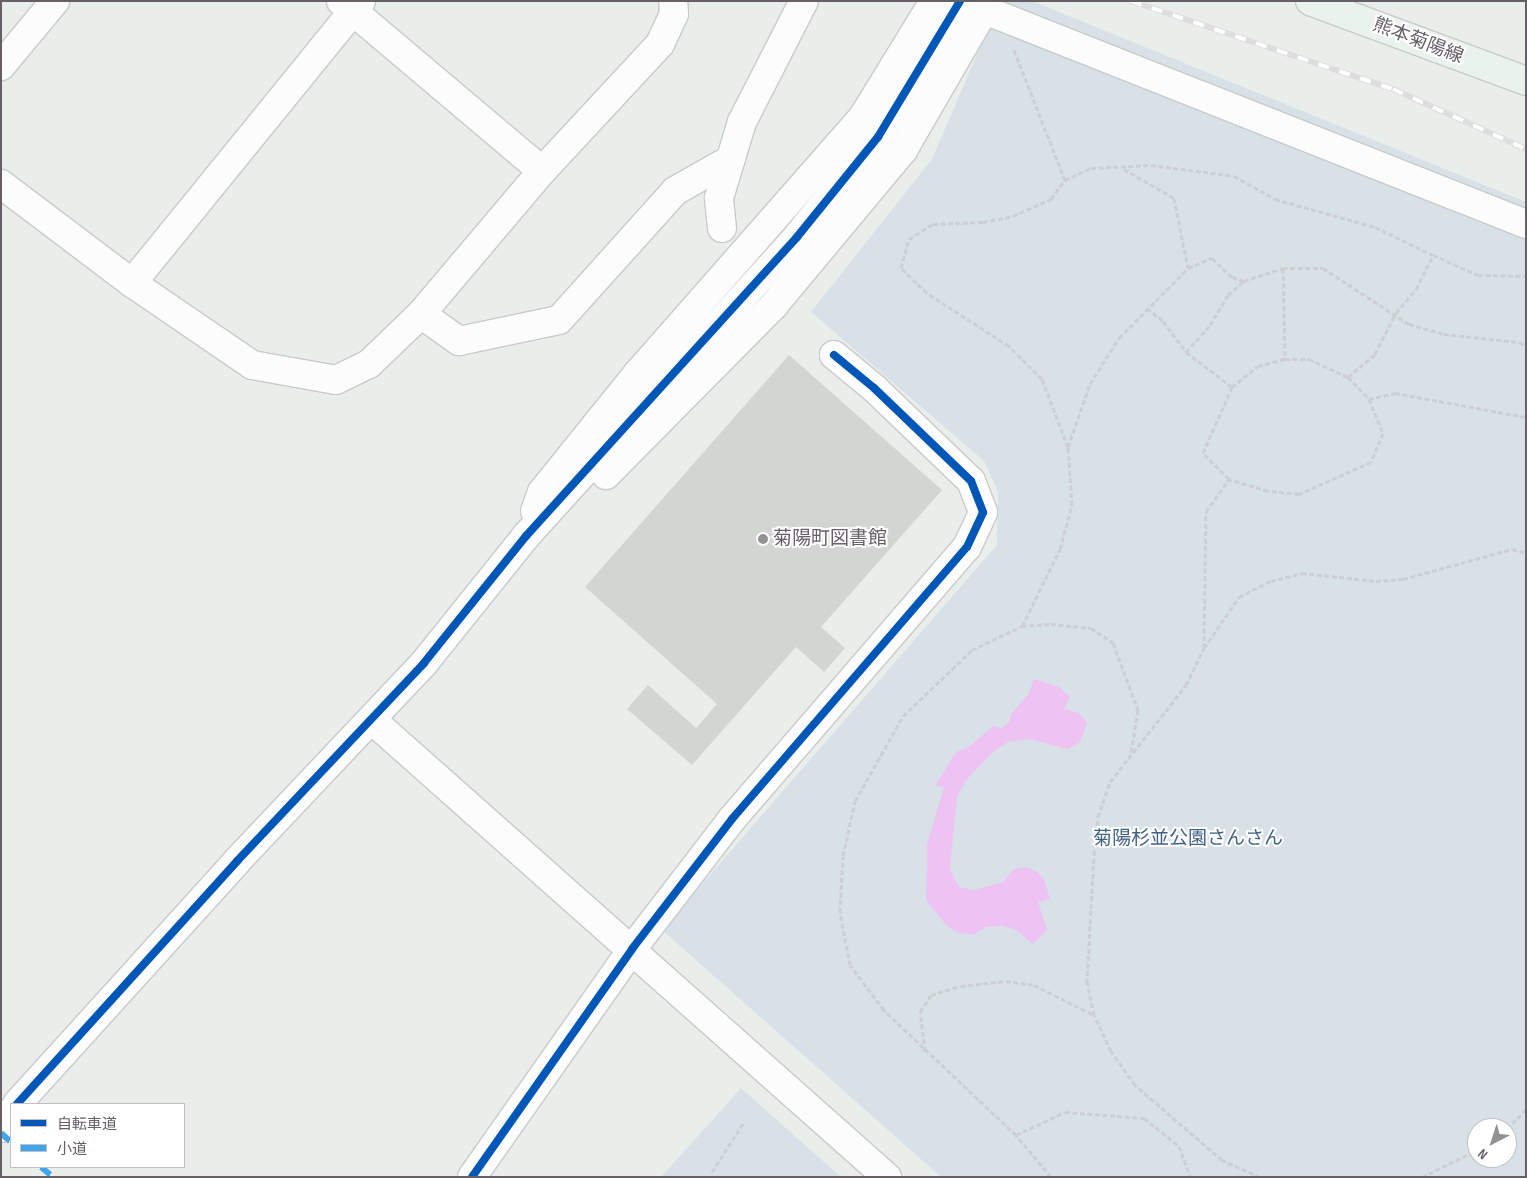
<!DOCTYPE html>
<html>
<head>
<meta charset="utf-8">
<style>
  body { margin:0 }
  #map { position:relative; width:1527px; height:1178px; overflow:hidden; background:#eaeeeb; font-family:"Sofia Sans Condensed","Noto Sans JP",sans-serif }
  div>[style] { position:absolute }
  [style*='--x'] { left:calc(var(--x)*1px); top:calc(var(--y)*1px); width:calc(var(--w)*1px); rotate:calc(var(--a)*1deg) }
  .green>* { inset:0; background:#d7e1e7 }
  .water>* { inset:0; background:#eec3f3 }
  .building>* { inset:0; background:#d2d5d2 }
  .path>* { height:3px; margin-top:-1.5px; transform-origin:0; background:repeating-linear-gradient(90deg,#cecfd3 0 5px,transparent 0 7.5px) }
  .roads { filter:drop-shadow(1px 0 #c9cbca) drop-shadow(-1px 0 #c9cbca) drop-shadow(0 1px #c9cbca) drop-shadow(0 -1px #c9cbca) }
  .minor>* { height:28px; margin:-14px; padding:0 14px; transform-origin:14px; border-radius:14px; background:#fcfcfc }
  .major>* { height:28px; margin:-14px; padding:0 14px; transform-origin:14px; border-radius:14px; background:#eaf2ed }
  .rail>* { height:5.5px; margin-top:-2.75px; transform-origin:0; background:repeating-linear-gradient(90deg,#fff 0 11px,#ddd 0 22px); box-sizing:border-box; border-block:1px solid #ddd }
  .quiet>* { height:6px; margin-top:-3px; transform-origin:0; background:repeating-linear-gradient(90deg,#41a5ee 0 12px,transparent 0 18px) }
  .cycleway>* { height:8px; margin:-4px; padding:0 4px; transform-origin:4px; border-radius:4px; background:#0057b8 }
  .dots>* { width:14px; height:14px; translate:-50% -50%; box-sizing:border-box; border:2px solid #fff; border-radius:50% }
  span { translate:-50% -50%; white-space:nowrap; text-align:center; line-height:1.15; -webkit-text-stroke:4px #fff; paint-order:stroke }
  .street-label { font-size:19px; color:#665f66 }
  .poi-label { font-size:19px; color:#665f66 }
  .left { translate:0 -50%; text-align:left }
  .park-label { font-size:19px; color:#406285 }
  .frame { position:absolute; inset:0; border:2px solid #665f66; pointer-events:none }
  .legend { position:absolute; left:10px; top:1103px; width:175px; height:65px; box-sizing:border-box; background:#fff; border:1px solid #c2bfc2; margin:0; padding:6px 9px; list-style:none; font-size:15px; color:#665f66 }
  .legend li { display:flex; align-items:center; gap:10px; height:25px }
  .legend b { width:25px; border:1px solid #c2bfc2 }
  .north { position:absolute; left:1467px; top:1118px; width:50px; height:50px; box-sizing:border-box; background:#fff; border:1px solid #c2bfc2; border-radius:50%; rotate:220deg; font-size:14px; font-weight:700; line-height:20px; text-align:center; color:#665f66 }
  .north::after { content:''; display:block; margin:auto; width:18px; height:22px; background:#949195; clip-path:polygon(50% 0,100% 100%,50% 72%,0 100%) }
</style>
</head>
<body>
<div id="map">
  <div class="green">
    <div style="clip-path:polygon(evenodd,1000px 1px,1032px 1px,1526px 202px,1526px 1177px,941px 1177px,662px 930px,997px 545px,998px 492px,984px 461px,811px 312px,932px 159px,1000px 1px,1477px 1128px,1507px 1128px,1507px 1158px,1477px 1158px,1477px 1128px)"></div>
    <div style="clip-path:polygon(741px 1088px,841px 1177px,661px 1177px)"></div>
  </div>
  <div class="water">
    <div style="clip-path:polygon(1034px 679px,1059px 687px,1070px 697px,1064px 709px,1079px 713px,1087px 723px,1080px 742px,1068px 749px,1029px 739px,1008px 742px,993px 752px,967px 779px,957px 797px,950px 869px,959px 887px,974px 890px,1003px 882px,1014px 869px,1026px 867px,1037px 872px,1044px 879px,1050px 899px,1038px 902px,1047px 930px,1033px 944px,1016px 930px,1003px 926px,986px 927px,974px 935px,956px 932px,946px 925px,926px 900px,927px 844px,944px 787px,935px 786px,956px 752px,970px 746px,993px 726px,1002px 728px,1010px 721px,1010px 715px,1028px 695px)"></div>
  </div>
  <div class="building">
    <div style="clip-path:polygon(789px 355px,942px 490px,821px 627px,845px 648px,824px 672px,796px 647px,692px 765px,627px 709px,648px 685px,696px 728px,717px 704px,585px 587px)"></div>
  </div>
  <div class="path">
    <div style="--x:1014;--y:50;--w:140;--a:68.6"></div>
    <div style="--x:1124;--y:169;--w:58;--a:30.1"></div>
    <div style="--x:1174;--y:198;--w:71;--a:78.7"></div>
    <div style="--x:1283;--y:268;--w:91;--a:88.7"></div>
    <div style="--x:1147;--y:308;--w:21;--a:39"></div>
    <div style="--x:1163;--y:321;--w:39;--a:53"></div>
    <div style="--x:1186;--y:352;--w:58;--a:37.3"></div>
    <div style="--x:1186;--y:352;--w:36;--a:-48"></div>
    <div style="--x:1210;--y:325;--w:35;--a:-59"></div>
    <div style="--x:1228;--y:295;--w:21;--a:-41"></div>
    <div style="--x:1244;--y:281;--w:41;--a:-18.4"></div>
    <div style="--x:1283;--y:268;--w:40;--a:0"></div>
    <div style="--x:1323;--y:268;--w:103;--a:33.1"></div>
    <div style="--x:1409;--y:324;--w:36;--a:16"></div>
    <div style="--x:1444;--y:334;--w:75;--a:6.1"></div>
    <div style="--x:1519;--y:342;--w:8;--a:30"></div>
    <div style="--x:1285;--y:359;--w:24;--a:0"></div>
    <div style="--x:1309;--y:359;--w:43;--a:24.8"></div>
    <div style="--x:1348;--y:377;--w:30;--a:46"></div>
    <div style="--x:1369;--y:399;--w:37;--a:68"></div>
    <div style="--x:1383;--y:433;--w:31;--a:112"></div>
    <div style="--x:1371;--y:462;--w:79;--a:156"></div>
    <div style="--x:1299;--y:494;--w:31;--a:-174"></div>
    <div style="--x:1268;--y:491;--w:41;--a:-162.9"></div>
    <div style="--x:1229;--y:479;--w:37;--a:-135"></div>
    <div style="--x:1203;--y:453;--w:72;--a:-66.3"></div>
    <div style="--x:1232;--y:387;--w:33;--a:-39"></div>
    <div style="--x:1258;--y:366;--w:28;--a:-15"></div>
    <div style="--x:1348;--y:377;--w:35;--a:-40"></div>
    <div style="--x:1375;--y:354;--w:46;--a:-62.9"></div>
    <div style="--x:1396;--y:313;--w:31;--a:-50"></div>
    <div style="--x:1416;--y:289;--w:38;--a:-63"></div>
    <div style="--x:1433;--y:255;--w:49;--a:24"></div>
    <div style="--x:1478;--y:275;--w:48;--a:1.2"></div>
    <div style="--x:1369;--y:399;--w:27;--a:-13"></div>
    <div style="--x:1395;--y:393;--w:133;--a:10.4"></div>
    <div style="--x:1068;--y:447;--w:73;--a:-110.9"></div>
    <div style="--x:1042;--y:379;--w:47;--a:-135"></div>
    <div style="--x:1009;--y:346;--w:98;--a:-147.1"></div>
    <div style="--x:927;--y:293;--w:36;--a:-136"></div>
    <div style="--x:901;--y:268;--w:30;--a:-75"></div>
    <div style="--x:909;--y:239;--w:28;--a:-32"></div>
    <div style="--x:933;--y:224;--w:50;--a:-2.3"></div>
    <div style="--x:983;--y:222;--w:31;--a:-11"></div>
    <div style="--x:1013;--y:216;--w:42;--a:-24.1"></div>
    <div style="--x:1051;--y:199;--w:24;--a:-54"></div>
    <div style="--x:1065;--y:180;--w:29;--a:-25"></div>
    <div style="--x:1091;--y:168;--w:60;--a:-2.9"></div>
    <div style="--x:1151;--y:165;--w:84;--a:7.5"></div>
    <div style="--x:1234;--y:176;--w:47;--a:29.3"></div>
    <div style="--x:1275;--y:199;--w:104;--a:15.6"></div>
    <div style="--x:1375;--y:227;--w:64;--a:25.8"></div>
    <div style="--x:1022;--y:626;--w:86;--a:-63.7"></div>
    <div style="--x:1060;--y:549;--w:46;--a:-74.7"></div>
    <div style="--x:1072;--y:505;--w:58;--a:-93.9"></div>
    <div style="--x:1068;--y:447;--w:67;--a:-70.8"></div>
    <div style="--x:1090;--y:384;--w:54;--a:-57.8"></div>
    <div style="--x:1119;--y:338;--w:98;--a:-45.4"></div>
    <div style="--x:1188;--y:268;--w:26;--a:-23"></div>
    <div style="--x:1212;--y:258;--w:28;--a:44"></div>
    <div style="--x:1232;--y:277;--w:13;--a:18"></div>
    <div style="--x:1204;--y:648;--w:136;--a:-89.2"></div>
    <div style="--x:1206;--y:512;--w:40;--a:-55.1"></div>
    <div style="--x:925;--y:1051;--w:39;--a:-97"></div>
    <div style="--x:920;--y:1012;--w:20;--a:-57"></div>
    <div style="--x:931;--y:995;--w:31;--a:-17"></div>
    <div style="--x:961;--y:986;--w:45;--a:-6.3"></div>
    <div style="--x:1006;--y:981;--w:28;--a:8"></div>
    <div style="--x:1034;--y:985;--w:67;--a:26.6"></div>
    <div style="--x:1507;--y:1129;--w:28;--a:-46"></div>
    <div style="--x:1016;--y:1135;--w:54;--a:-25.1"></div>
    <div style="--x:1065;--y:1112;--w:79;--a:4.3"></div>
    <div style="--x:1144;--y:1118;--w:45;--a:38.7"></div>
    <div style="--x:1179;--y:1146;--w:33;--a:70"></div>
    <div style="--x:712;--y:1172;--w:59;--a:-57.4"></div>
    <div style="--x:1051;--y:1177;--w:55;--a:-129.8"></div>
    <div style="--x:1016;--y:1135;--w:182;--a:-136.6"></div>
    <div style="--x:884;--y:1010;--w:56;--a:-127.1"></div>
    <div style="--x:850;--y:965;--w:54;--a:-100.7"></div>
    <div style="--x:840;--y:912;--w:56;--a:-86.9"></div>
    <div style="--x:843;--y:856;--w:56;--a:-77.7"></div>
    <div style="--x:855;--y:801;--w:98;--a:-60.5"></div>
    <div style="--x:903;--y:716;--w:95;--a:-43.7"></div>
    <div style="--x:972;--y:650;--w:55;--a:-25.6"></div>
    <div style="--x:1022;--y:626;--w:29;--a:-4"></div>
    <div style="--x:1051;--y:624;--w:40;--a:5.7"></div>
    <div style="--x:1091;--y:628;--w:27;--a:34"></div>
    <div style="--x:1113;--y:643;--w:72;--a:69.5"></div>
    <div style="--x:1138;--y:710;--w:44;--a:99.2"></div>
    <div style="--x:1260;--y:1177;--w:42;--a:-155.9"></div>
    <div style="--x:1222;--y:1160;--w:115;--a:-139.2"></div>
    <div style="--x:1135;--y:1085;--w:42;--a:-125.2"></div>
    <div style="--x:1111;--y:1051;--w:40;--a:-115"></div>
    <div style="--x:1094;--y:1015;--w:33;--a:-102"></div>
    <div style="--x:1087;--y:983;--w:128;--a:-86.9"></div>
    <div style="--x:1094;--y:855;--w:38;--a:-84"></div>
    <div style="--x:1098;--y:817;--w:37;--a:-71"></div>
    <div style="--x:1110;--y:782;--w:123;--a:-51.9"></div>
    <div style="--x:1186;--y:685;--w:41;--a:-64.1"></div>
    <div style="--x:1204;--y:648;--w:62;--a:-55.5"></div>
    <div style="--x:1239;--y:597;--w:36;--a:-27"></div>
    <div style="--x:1271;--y:581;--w:32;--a:-14"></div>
    <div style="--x:1302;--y:573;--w:74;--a:6.2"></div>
    <div style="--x:1376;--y:581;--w:27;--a:-4"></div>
    <div style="--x:1403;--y:579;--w:113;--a:-15.4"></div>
    <div style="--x:1512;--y:549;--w:15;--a:16"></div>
    <div style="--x:1422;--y:1177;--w:61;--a:-26.1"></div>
  </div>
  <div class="roads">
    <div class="minor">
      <div style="--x:341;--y:1;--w:263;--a:40.2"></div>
      <div style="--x:967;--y:3;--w:601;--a:21.57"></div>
      <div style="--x:1;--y:66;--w:85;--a:-50.3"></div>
      <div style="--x:1;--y:184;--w:164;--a:37.1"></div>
      <div style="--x:132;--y:283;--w:145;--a:34.3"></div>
      <div style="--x:252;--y:365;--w:85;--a:10.1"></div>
      <div style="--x:336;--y:380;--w:37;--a:-26"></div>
      <div style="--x:369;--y:364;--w:72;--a:-43.9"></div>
      <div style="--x:421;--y:314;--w:187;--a:-49.8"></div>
      <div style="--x:542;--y:171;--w:173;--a:-47.1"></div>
      <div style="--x:660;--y:44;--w:33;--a:-65"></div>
      <div style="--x:674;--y:14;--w:13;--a:-94"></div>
      <div style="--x:722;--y:228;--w:30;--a:-96"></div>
      <div style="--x:719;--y:198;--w:79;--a:-73.2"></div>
      <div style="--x:742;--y:122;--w:136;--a:-62.9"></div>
      <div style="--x:132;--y:283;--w:363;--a:-50.9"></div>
      <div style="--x:421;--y:314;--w:47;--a:35.4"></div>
      <div style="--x:459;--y:341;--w:102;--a:-11.9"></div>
      <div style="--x:559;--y:320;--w:173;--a:-48"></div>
      <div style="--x:675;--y:191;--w:64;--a:-29.7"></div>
      <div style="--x:606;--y:475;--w:239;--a:-45.3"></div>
      <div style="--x:774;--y:305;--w:202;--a:-50.2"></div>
      <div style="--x:903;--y:150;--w:162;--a:-59.9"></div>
      <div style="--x:535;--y:511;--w:20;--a:-70"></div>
      <div style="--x:542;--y:492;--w:154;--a:-51.1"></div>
      <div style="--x:639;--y:372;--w:339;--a:-48.7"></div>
      <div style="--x:863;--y:117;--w:136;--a:-58.5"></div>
      <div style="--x:372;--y:720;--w:689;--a:41.59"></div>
      <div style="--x:17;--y:1104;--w:328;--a:-47.8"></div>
      <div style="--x:237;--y:861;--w:272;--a:-46.6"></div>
      <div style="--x:424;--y:663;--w:163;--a:-51.2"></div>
      <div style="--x:526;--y:536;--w:404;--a:-47.8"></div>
      <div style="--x:797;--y:237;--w:129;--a:-51"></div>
      <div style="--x:878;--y:137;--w:159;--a:-58.9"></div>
      <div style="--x:1;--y:1128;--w:19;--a:-58"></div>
      <div style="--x:472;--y:1177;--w:279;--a:-54.9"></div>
      <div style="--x:632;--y:949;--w:164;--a:-52.4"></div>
      <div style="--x:732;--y:819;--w:359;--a:-49.2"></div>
      <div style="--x:967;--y:547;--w:38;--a:-65"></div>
      <div style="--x:983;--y:512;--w:33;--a:-111"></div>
      <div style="--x:971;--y:481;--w:134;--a:-136.2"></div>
      <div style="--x:874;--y:388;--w:52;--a:-140.5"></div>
    </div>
    <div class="major">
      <div style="--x:1310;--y:1;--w:230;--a:20.3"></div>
    </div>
  </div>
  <div class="rail">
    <div style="--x:1131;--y:1;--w:276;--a:18.6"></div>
    <div style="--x:1393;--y:89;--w:146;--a:24.3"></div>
  </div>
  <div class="quiet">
    <div style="--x:1;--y:1133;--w:13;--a:42"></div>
    <div style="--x:41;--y:1167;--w:16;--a:40"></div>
  </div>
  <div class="cycleway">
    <div style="--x:17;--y:1104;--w:328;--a:-47.8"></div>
    <div style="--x:237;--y:861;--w:272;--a:-46.6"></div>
    <div style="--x:424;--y:663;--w:163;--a:-51.2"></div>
    <div style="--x:526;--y:536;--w:404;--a:-47.8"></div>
    <div style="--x:797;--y:237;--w:129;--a:-51"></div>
    <div style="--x:878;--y:137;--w:159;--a:-58.9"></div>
    <div style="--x:472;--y:1177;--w:279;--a:-54.9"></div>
    <div style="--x:632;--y:949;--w:164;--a:-52.4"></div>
    <div style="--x:732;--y:819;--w:359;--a:-49.2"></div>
    <div style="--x:967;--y:547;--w:38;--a:-65"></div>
    <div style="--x:983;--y:512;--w:33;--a:-111"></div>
    <div style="--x:971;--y:481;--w:134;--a:-136.2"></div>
    <div style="--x:874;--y:388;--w:52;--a:-140.5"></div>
  </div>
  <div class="dots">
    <div style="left:763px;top:539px;background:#949195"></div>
  </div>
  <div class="street-label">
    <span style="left:1418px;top:41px;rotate:21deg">熊本菊陽線</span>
  </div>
  <div class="poi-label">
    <span class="left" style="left:773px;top:539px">菊陽町図書館</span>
  </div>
  <div class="park-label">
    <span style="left:1188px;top:839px">菊陽杉並公園さんさん</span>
  </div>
  <div class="frame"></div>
  <ul class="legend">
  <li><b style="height:6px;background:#0057b8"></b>自転車道</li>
  <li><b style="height:6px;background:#41a5ee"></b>小道</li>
  </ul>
  <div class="north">N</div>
</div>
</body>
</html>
